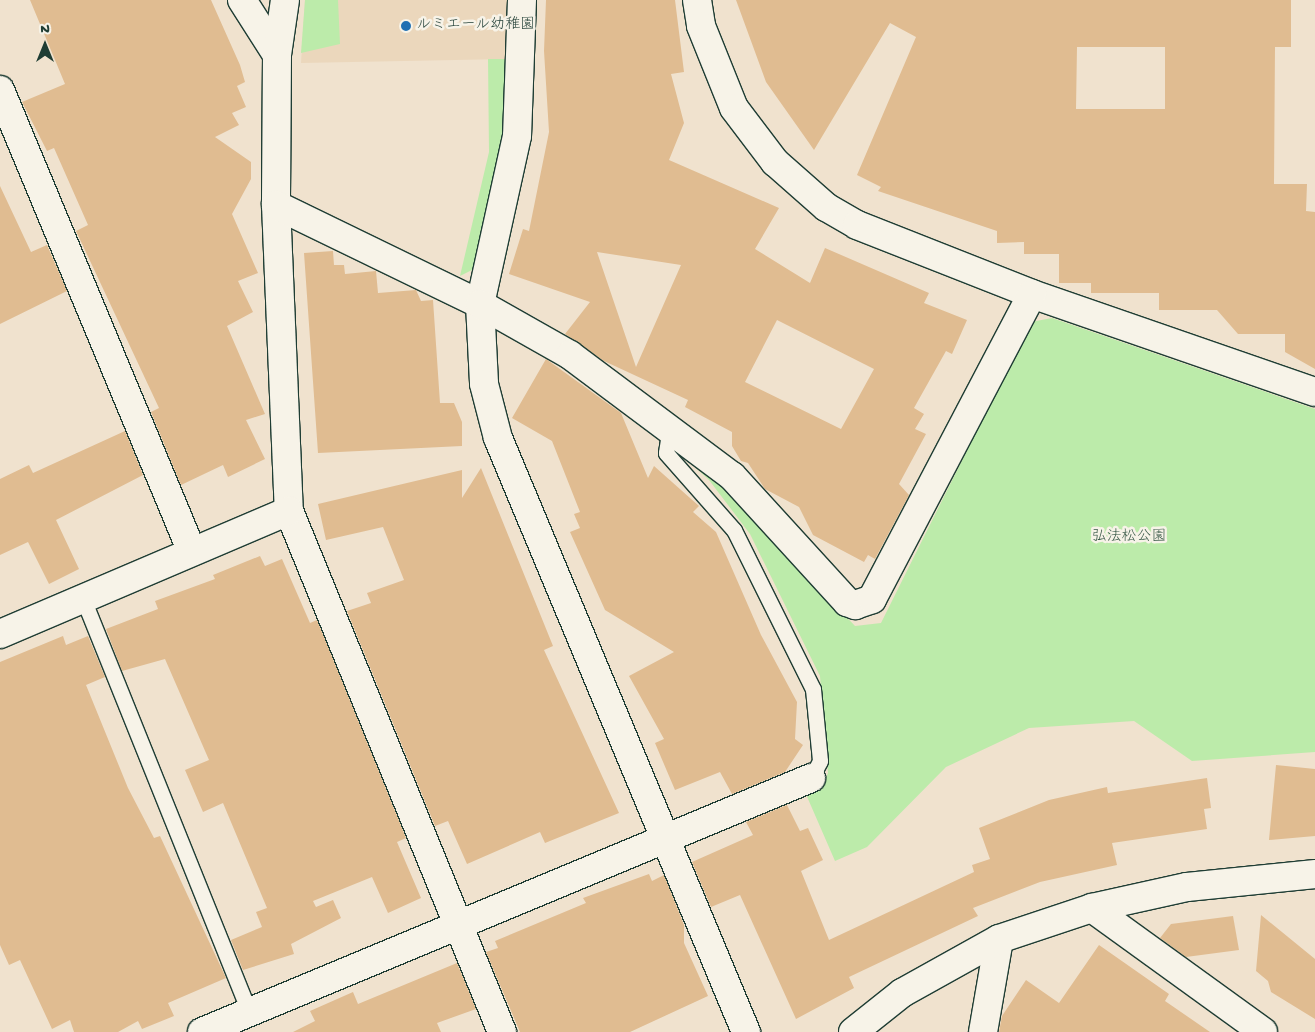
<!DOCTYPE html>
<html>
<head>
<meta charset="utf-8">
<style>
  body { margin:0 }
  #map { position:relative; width:1315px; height:1032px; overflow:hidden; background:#f0e2ce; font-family:"Gochi Hand","Klee One",sans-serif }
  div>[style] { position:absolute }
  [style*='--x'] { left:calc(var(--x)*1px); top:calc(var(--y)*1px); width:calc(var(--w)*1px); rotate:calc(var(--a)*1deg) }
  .built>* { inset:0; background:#ebd7bc }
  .green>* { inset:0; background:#bcebaa }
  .building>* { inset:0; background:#e0bc91 }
  .roads { filter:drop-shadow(1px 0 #1f3d34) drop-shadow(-1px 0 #1f3d34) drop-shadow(0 1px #1f3d34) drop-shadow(0 -1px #1f3d34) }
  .lane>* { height:15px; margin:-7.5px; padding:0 7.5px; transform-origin:7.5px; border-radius:7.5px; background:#f7f3e8 }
  .street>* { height:28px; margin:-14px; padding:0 14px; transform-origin:14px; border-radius:14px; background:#f7f3e8 }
  .secondary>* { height:28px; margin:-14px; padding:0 14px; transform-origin:14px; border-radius:14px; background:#f7f3e8 }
  .dots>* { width:14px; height:14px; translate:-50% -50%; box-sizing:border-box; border:2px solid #f7f3e8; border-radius:50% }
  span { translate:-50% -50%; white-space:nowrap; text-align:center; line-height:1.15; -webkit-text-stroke:5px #f7f3e8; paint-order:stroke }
  .poi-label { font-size:15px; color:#1f3d34 }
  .left { translate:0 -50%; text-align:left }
  .park-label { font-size:15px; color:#375746 }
  .north { position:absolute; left:20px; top:20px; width:50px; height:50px; -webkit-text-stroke:4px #f7f3e8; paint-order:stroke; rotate:0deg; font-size:14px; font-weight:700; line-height:20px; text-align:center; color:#1f3d34 }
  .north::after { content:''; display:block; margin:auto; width:18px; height:22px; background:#1f3d34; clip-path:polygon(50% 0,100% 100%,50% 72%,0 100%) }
</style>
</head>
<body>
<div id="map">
  <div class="built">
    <div style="clip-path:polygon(305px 0,509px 0,507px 59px,301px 63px)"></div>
  </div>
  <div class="green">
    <div style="clip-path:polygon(305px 0,338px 0,340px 44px,301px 53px)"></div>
    <div style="clip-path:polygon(488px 59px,507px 59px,503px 139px,476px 268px,460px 276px,489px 152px)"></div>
    <div style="clip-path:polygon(1052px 318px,1315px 409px,1315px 752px,1192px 761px,1134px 721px,1029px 728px,946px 767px,867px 847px,835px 861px,805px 792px,823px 784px,828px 773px,820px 676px,750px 534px,709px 480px,685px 458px,715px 478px,855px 626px,881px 623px,1031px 322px)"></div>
  </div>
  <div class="building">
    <div style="clip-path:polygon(30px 0,211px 0,240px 65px,245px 82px,237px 86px,246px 107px,232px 113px,239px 125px,215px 137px,251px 162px,251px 179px,232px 214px,258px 273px,238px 281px,253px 312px,227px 326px,265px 414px,246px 420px,265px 459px,228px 477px,223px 465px,181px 485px,151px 412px,159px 408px,76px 231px,88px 225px,54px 148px,47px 151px,22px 102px,65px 84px)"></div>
    <div style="clip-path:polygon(evenodd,546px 0,675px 0,684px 72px,671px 74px,684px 123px,669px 160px,779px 208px,755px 249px,810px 283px,825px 248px,929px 293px,924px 303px,967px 320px,952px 354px,946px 351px,914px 408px,924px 414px,915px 429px,926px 434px,899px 484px,909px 495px,875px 559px,868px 555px,864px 562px,813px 535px,799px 507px,765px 489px,748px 463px,741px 461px,732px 446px,732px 432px,685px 407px,688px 400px,604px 361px,565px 334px,590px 302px,509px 274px,523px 229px,529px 231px,549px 132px,544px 51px,546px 0,597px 252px,681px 265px,636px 367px,617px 311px,597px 252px,546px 0,777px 320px,874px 369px,841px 429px,745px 382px,777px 320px)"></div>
    <div style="clip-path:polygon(evenodd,736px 0,1291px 0,1291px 47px,1275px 47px,1274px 184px,1307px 184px,1306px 211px,1315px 212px,1315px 369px,1285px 352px,1285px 334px,1238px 334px,1217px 310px,1159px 310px,1159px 293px,1091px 293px,1091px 283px,1059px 283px,1059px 254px,1024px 254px,1024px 242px,997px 243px,997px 231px,878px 191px,881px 187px,857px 175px,916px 37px,890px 23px,814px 150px,766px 82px,736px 0,1077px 47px,1165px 47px,1165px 109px,1076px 109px,1077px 47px)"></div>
    <div style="clip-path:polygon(0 186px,31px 252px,47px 245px,67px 291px,0 324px)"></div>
    <div style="clip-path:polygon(333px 251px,334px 265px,344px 265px,345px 274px,376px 271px,378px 293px,416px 290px,421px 301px,433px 300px,440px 403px,454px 403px,462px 422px,462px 446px,318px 453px,304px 253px)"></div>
    <div style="clip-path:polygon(546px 359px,621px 413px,648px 478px,654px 466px,699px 506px,693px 512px,716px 532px,761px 635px,797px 702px,795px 739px,803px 745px,785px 772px,732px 794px,720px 772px,675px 790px,655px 743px,664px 739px,629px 676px,674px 652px,605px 610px,570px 532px,580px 528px,574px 514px,580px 512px,552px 441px,512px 418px)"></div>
    <div style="clip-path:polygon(125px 431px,143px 475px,56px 520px,79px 569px,49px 584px,28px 542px,0 555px,0 479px,29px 465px,33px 473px)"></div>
    <div style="clip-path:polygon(481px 468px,553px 646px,544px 650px,619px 813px,545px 843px,540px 832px,467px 864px,448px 821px,435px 826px,347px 611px,371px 603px,367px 593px,404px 580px,383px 527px,326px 540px,318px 504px,462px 470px,462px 498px)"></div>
    <div style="clip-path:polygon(260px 556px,265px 566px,282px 559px,310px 623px,317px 620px,406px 838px,397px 842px,421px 898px,388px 913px,372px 877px,313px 901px,316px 907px,333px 900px,341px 918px,291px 944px,294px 954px,243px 970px,231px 940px,262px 927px,256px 912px,267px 908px,223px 803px,203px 812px,185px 770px,209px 760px,165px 659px,122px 671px,106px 629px,158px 609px,155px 601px,215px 579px,213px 575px)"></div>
    <div style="clip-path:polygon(63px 636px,66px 645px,88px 636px,105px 677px,86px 685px,128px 788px,154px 838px,160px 836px,226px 978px,168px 1003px,174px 1016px,142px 1029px,138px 1021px,118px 1032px,74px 1032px,70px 1020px,52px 1029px,20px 960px,9px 965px,0 945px,0 662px)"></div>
    <div style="clip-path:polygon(1276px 765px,1315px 769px,1315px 836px,1269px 840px)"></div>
    <div style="clip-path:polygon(1207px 778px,1211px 808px,1204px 809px,1207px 829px,1112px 843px,1117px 865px,1040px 882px,973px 908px,978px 916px,849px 977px,854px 988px,796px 1019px,740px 895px,711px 907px,692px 862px,753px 835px,746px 822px,787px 805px,800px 831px,808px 828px,823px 860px,801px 871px,829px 940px,974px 872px,972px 865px,990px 859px,979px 828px,1049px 800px,1107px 787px,1108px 793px)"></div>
    <div style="clip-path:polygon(649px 874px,652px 881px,664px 875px,684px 925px,684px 943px,708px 996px,630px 1032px,520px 1032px,486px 952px,498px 948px,495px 941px,586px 903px,583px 898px)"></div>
    <div style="clip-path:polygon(1261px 915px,1315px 959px,1315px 1019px,1271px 992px,1268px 981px,1256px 971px)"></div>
    <div style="clip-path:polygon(1233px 916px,1239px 950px,1186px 957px,1160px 938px,1171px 924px)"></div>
    <div style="clip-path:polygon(1099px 945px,1169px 994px,1165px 1001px,1210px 1032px,999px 1032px,1002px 1016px,1026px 980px,1059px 1003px)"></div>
    <div style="clip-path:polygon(457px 963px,476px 1009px,437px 1023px,441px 1032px,293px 1032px,315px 1021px,310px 1011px,353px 992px,358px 1004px)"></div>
  </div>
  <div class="roads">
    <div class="lane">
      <div style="--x:670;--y:427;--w:26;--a:99"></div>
      <div style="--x:666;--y:453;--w:103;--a:48.6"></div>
      <div style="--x:734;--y:530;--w:178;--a:63.6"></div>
      <div style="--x:813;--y:689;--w:72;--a:84.4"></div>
      <div style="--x:820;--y:761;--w:19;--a:118"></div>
      <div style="--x:84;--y:601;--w:444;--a:68.1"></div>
    </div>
    <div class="street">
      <div style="--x:242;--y:0;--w:65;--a:57.5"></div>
      <div style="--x:285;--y:0;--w:56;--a:98.3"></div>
      <div style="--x:277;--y:55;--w:150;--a:90.4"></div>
      <div style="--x:276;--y:205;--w:306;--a:87.6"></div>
      <div style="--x:289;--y:511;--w:563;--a:67.76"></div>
      <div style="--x:522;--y:0;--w:136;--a:92.1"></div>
      <div style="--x:517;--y:136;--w:172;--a:102.4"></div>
      <div style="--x:480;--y:304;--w:80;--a:87.1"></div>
      <div style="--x:484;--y:384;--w:56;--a:75.5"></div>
      <div style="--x:498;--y:438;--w:644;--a:67.34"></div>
      <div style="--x:697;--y:0;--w:26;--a:81"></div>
      <div style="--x:701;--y:26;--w:88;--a:68.1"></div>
      <div style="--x:734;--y:108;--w:68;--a:52.8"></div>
      <div style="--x:775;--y:162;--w:68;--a:41.4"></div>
      <div style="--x:826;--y:207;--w:36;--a:30"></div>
      <div style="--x:857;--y:225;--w:188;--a:21.5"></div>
      <div style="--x:1032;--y:294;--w:299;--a:19.1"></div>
      <div style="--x:0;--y:90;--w:500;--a:67.43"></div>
      <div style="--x:276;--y:205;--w:227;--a:25.9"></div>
      <div style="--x:480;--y:304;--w:103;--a:29.5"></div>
      <div style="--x:570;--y:355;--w:202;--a:36.8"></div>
      <div style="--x:732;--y:476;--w:171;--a:47.6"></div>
      <div style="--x:847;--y:602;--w:9;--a:21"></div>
      <div style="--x:855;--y:605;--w:18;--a:-19"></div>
      <div style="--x:872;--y:599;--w:344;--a:-62.3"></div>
      <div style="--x:0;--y:634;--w:314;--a:-23.1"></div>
      <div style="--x:1092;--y:908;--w:211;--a:35.9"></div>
      <div style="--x:202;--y:1032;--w:660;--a:-22.64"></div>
      <div style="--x:983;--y:1032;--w:94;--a:-80.2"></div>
    </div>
    <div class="secondary">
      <div style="--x:853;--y:1032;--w:63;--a:-38.5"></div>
      <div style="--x:902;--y:993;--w:111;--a:-29.1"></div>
      <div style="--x:999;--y:939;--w:98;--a:-18.4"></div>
      <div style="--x:1092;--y:908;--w:97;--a:-12.5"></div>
      <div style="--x:1187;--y:887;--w:129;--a:-5.8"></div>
    </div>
  </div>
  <div class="dots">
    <div style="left:406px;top:26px;background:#1f6fb2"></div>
  </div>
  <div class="poi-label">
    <span class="left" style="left:416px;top:26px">ルミエール幼稚園</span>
  </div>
  <div class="park-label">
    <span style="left:1129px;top:538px">弘法松公園</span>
  </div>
  <div class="north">N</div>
</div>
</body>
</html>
